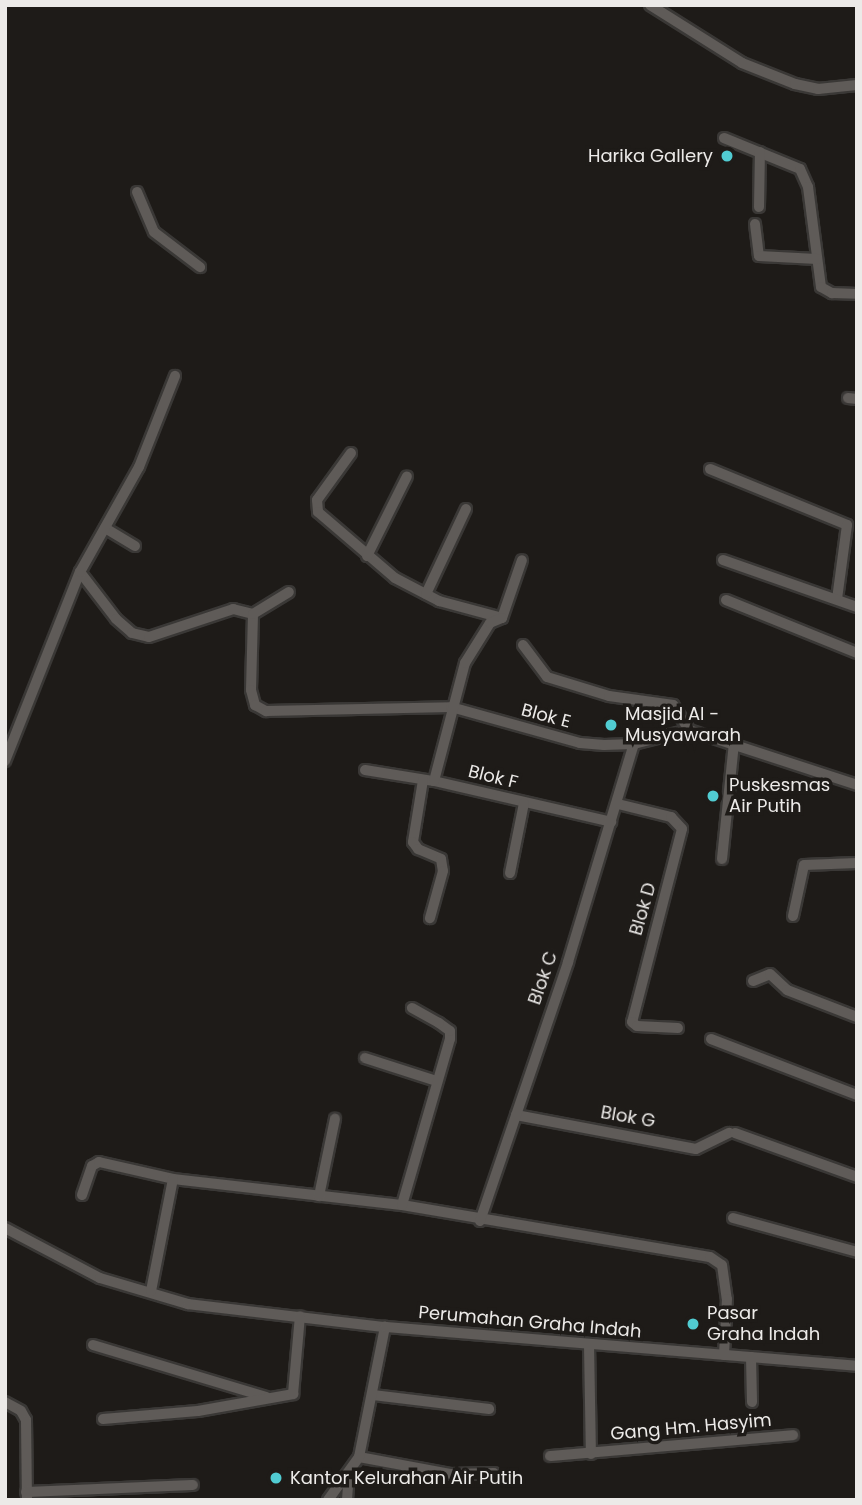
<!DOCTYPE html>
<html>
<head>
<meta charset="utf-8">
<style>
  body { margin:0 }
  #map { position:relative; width:862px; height:1505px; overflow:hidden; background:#1e1b18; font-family:Poppins,sans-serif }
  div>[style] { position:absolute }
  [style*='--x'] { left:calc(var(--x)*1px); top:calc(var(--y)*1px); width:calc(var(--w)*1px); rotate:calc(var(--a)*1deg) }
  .roads { filter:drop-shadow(2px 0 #3a3836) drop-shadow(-2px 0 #3a3836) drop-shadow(0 2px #3a3836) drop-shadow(0 -2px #3a3836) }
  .street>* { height:10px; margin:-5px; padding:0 5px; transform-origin:5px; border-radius:5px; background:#5f5b58 }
  .dots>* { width:19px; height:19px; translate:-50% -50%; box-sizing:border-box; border:4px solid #1e1b18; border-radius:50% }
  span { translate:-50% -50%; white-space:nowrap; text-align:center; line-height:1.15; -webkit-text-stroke:7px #1e1b18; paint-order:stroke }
  .poi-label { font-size:18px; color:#eceae8 }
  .right { translate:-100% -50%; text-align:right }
  .left { translate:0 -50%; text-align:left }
  .street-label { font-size:18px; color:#eceae8 }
  .frame { position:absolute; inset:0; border:7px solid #eceae8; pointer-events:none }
</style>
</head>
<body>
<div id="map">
  <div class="roads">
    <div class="street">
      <div style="--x:650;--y:5;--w:109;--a:32.2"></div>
      <div style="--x:742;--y:63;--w:57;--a:21.6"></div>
      <div style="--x:795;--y:84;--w:24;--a:12"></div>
      <div style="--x:818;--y:89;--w:39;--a:-6"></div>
      <div style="--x:724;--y:138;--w:82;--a:22.2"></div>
      <div style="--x:800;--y:169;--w:20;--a:66"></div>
      <div style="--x:808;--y:187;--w:101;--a:82.6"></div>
      <div style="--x:821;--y:287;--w:13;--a:29"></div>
      <div style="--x:832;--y:293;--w:25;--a:2"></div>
      <div style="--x:137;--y:192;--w:43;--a:67"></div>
      <div style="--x:154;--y:232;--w:58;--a:37.3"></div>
      <div style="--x:759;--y:207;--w:55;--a:-89"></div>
      <div style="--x:755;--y:224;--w:32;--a:83"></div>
      <div style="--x:759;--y:256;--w:58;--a:3"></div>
      <div style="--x:848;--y:398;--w:9;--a:6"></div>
      <div style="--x:351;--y:453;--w:58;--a:125.9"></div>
      <div style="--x:317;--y:500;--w:12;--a:85"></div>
      <div style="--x:318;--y:512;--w:101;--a:40.6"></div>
      <div style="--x:395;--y:578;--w:50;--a:27.6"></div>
      <div style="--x:439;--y:601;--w:65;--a:15.1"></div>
      <div style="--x:710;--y:469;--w:148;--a:22.2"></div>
      <div style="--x:847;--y:525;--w:75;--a:97.7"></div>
      <div style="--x:105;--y:528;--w:35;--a:31"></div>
      <div style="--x:367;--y:556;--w:89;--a:-63.4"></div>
      <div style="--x:723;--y:560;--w:142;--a:19.3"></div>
      <div style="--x:80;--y:572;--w:59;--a:52.5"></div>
      <div style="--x:116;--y:619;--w:21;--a:41"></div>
      <div style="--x:132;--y:633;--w:17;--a:13"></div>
      <div style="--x:149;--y:637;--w:89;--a:-18.4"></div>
      <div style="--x:233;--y:609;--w:21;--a:14"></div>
      <div style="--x:253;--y:614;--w:76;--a:91.5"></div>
      <div style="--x:251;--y:690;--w:16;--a:75"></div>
      <div style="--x:255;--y:705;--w:13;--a:29"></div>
      <div style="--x:266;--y:711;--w:185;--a:-1.2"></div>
      <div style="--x:451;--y:707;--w:134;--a:15.6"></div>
      <div style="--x:580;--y:743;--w:24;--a:5"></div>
      <div style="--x:604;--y:745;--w:30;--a:-2"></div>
      <div style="--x:634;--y:744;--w:57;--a:-14.3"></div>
      <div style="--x:689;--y:730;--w:177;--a:18.1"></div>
      <div style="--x:426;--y:594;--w:94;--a:-64.8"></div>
      <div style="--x:726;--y:600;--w:141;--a:22"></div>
      <div style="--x:253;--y:614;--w:42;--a:-31.4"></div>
      <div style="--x:502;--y:618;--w:61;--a:-71"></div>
      <div style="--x:523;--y:645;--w:40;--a:53"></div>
      <div style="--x:547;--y:677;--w:65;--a:17"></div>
      <div style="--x:609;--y:696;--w:65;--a:8"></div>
      <div style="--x:673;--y:705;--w:30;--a:57"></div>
      <div style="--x:5;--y:761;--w:203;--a:-68.4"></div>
      <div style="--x:80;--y:572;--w:120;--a:-60.7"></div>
      <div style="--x:139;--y:467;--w:98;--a:-68.4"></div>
      <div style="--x:365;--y:770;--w:70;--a:9.1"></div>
      <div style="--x:434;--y:781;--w:182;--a:13"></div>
      <div style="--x:423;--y:780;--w:63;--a:99.2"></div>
      <div style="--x:413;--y:842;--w:9;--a:54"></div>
      <div style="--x:418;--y:849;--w:25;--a:23"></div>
      <div style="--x:441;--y:859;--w:12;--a:81"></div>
      <div style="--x:443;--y:871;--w:49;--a:105.5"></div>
      <div style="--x:434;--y:781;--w:122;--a:-75.3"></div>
      <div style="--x:465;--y:663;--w:47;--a:-58"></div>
      <div style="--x:490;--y:623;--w:13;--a:-23"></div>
      <div style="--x:618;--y:804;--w:55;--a:13.8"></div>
      <div style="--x:671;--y:817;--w:16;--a:47"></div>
      <div style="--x:682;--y:829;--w:199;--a:104.5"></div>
      <div style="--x:632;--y:1022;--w:6;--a:39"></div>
      <div style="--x:637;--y:1026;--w:41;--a:2.8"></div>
      <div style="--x:722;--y:859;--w:117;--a:-84.1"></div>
      <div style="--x:510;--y:873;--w:71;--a:-78.7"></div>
      <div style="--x:793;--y:916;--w:52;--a:-77.8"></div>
      <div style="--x:804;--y:865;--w:53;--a:-2.2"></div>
      <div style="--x:753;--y:981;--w:18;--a:-22"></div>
      <div style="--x:770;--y:974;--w:23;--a:43"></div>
      <div style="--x:787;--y:990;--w:75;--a:21.1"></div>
      <div style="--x:711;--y:1039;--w:156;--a:21"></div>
      <div style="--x:365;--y:1058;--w:75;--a:17.9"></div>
      <div style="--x:516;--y:1115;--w:183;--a:10.7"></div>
      <div style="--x:696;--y:1149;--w:37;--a:-26"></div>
      <div style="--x:735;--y:1133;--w:130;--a:19.8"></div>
      <div style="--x:82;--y:1195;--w:31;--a:-71"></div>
      <div style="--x:92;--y:1166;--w:8;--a:-30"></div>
      <div style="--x:99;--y:1162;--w:76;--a:12.9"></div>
      <div style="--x:173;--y:1179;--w:230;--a:6.5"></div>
      <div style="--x:402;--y:1205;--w:312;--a:9.6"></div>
      <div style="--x:710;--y:1257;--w:14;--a:34"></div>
      <div style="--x:722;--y:1265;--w:34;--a:82"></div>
      <div style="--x:727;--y:1299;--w:56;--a:93.1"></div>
      <div style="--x:319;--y:1196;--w:79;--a:-78.3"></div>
      <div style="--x:402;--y:1205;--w:173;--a:-73.9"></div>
      <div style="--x:450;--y:1039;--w:8;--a:-90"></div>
      <div style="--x:450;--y:1031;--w:14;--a:-144"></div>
      <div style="--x:439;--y:1023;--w:31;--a:-151"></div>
      <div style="--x:733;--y:1218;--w:129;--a:15.3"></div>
      <div style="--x:480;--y:1221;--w:274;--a:-71.2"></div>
      <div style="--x:568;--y:962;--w:228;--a:-73.2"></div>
      <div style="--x:5;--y:1228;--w:107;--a:27.8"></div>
      <div style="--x:100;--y:1278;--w:92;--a:16.5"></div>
      <div style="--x:188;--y:1304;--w:198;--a:6.7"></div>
      <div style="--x:151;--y:1291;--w:114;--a:-78.9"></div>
      <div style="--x:589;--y:1344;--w:110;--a:89"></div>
      <div style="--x:93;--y:1345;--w:181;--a:16.7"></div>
      <div style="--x:751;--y:1357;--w:45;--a:88.7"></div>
      <div style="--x:373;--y:1395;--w:117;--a:6.9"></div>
      <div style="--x:5;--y:1402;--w:18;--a:29"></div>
      <div style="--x:21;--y:1411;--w:10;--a:61"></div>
      <div style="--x:26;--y:1420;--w:80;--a:89.3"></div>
      <div style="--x:103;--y:1419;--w:95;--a:-4.8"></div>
      <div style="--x:198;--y:1411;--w:97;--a:-10.1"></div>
      <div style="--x:293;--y:1394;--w:78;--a:-84.9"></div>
      <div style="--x:550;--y:1456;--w:244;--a:-4.9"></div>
      <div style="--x:359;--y:1457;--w:94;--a:10.5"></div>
      <div style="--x:451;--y:1474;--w:43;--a:-1.3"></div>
      <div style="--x:26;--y:1492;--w:167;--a:-2.4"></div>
      <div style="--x:328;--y:1500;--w:53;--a:-54.2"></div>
      <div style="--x:359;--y:1457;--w:133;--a:-78.7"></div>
      <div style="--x:385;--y:1327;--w:474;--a:4.7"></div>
      <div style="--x:347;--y:1500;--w:26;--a:-86"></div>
    </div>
  </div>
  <div class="dots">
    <div style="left:727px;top:156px;background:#51ccd2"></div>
    <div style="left:611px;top:725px;background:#51ccd2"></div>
    <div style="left:713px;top:796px;background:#51ccd2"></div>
    <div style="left:693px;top:1324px;background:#51ccd2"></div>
    <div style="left:276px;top:1478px;background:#51ccd2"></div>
  </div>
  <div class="poi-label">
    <span class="right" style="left:713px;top:156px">Harika Gallery</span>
    <span class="left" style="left:625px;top:725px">Masjid Al -<br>Musyawarah</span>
    <span class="left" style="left:729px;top:796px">Puskesmas<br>Air Putih</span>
    <span class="left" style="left:707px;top:1324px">Pasar<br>Graha Indah</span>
    <span class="left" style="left:290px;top:1478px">Kantor Kelurahan Air Putih</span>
  </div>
  <div class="street-label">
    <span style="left:546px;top:716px;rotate:15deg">Blok E</span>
    <span style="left:493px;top:777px;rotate:14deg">Blok F</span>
    <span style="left:643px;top:909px;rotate:-74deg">Blok D</span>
    <span style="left:543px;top:978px;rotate:-71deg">Blok C</span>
    <span style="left:628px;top:1117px;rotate:10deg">Blok G</span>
    <span style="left:530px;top:1322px;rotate:5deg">Perumahan Graha Indah</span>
    <span style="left:691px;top:1427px;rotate:-5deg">Gang Hm. Hasyim</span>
  </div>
  <div class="frame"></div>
</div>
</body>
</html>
